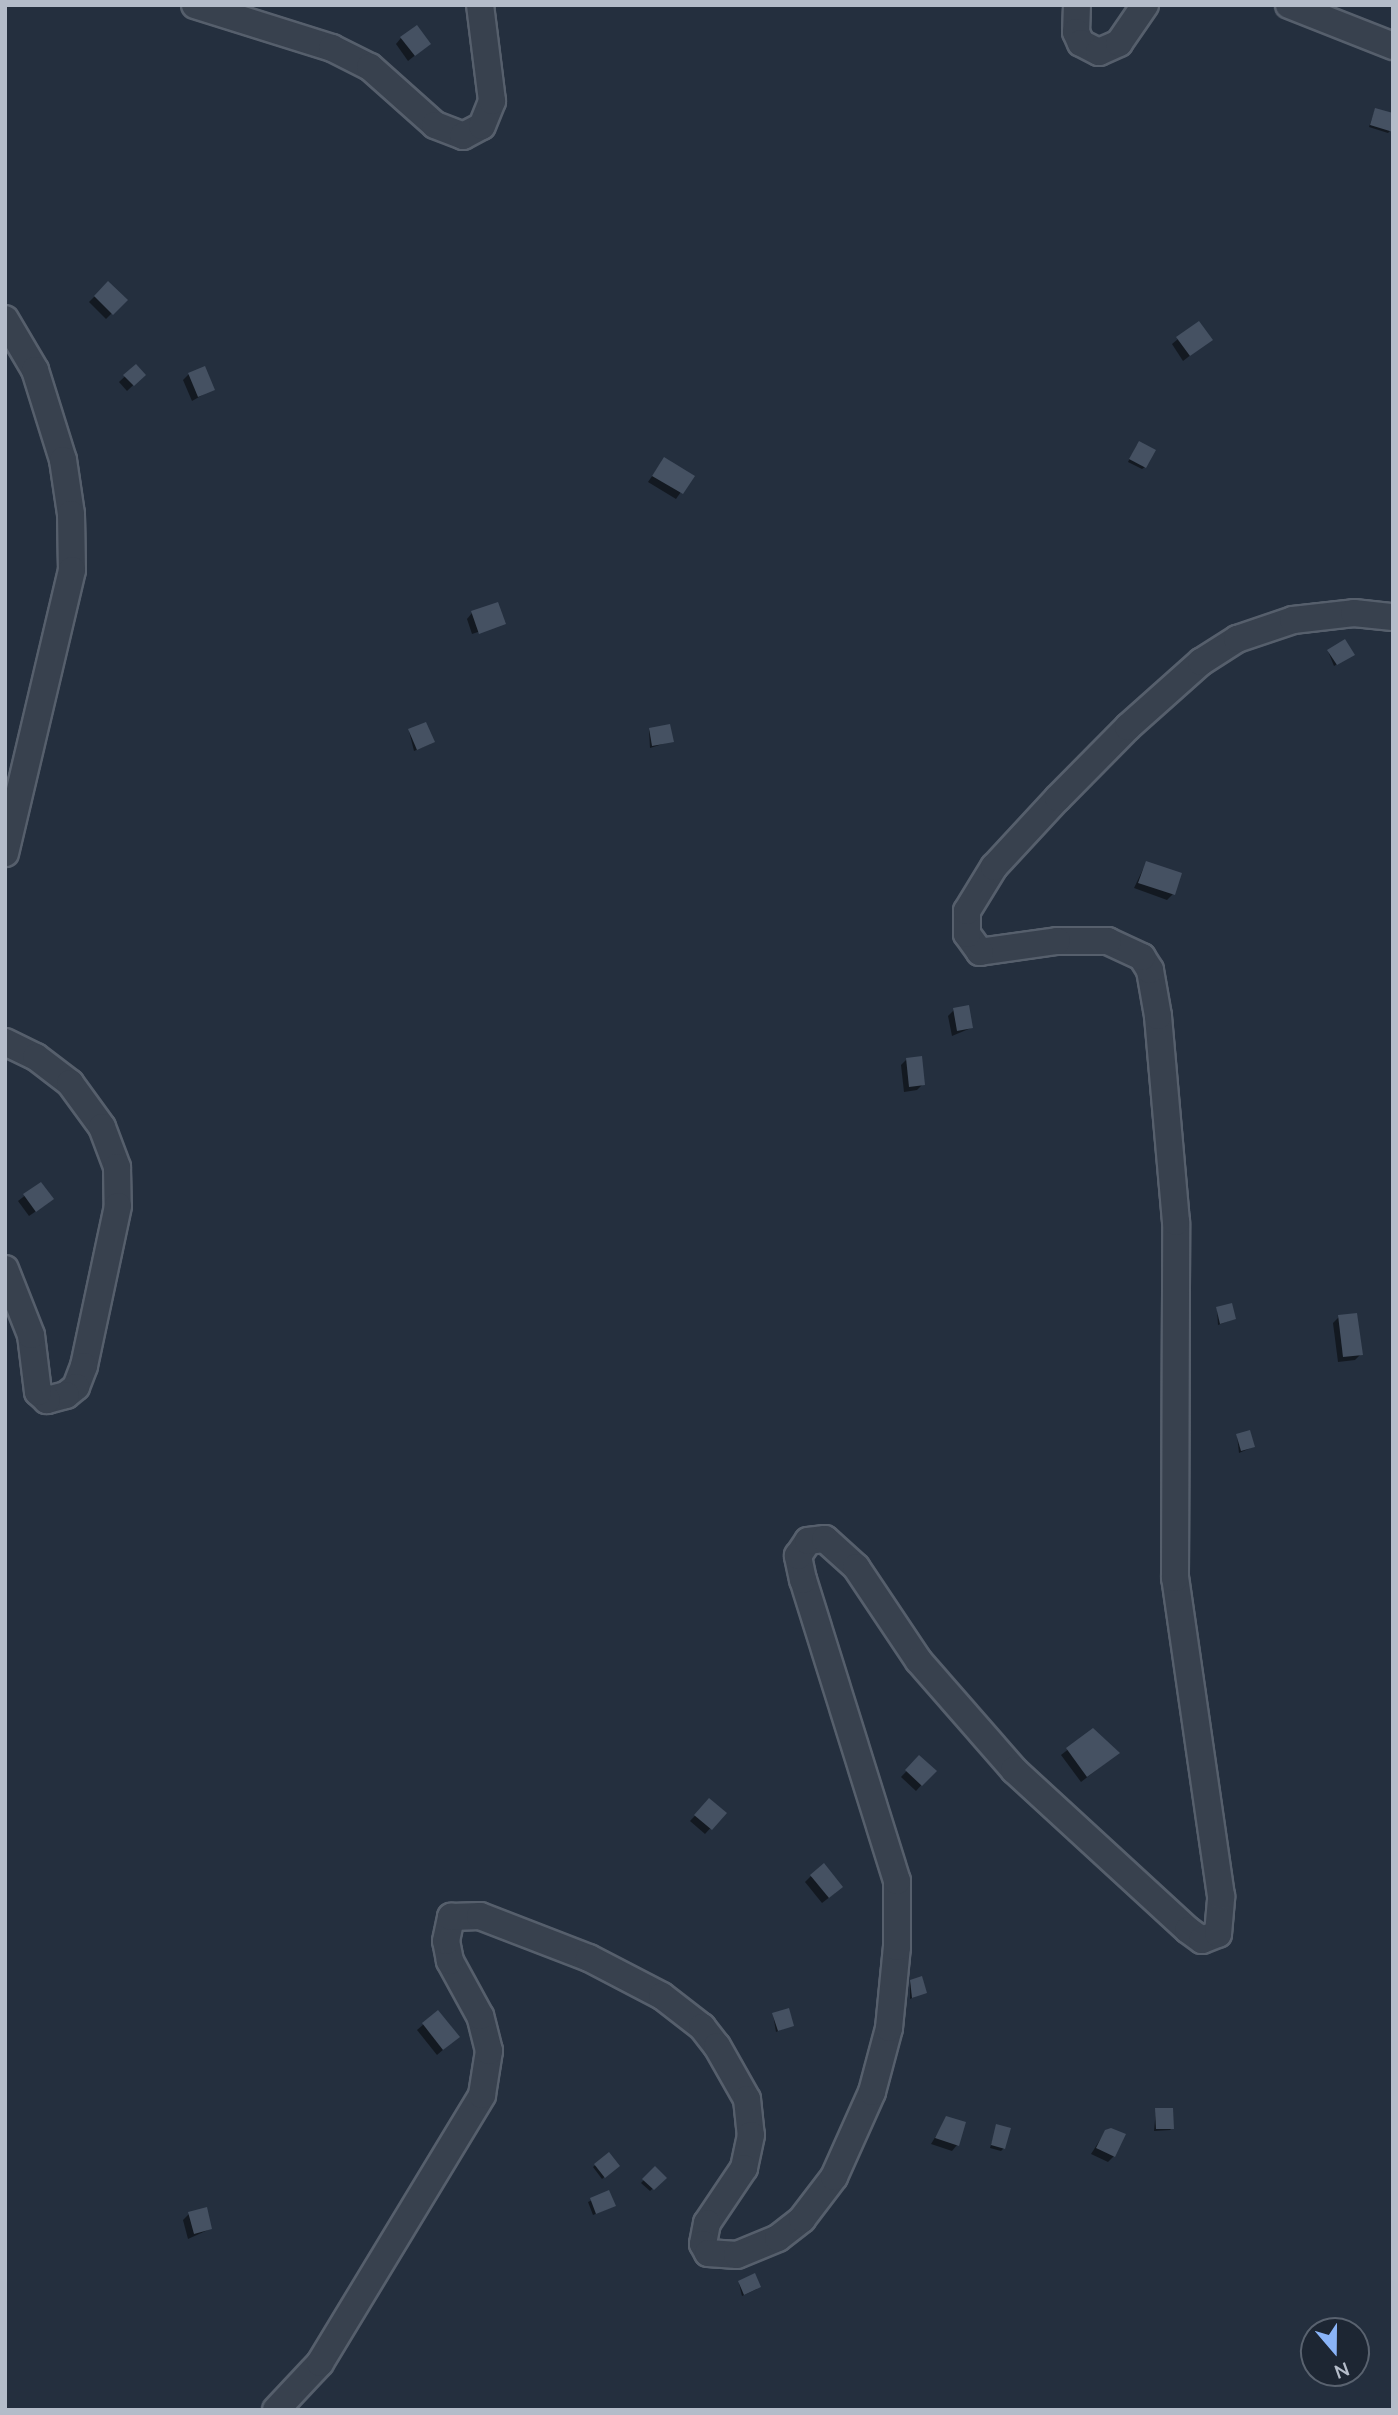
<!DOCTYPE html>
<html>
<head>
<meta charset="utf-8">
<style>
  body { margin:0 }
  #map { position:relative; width:1398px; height:2415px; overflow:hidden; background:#242f3e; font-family:"Nunito Sans",sans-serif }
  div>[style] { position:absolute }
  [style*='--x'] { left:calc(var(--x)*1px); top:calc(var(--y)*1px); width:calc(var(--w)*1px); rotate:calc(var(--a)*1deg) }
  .shadow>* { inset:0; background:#0007 }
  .building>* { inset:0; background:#455162 }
  .roads { filter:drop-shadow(2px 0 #565f6c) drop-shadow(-2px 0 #565f6c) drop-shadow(0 2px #565f6c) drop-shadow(0 -2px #565f6c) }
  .minor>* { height:26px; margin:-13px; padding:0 13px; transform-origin:13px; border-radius:13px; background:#38414e }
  span { translate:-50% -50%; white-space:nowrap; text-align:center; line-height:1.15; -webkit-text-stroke:7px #1d2633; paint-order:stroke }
  .frame { position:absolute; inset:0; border:7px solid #b4bcc9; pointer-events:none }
  .north { position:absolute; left:1300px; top:2317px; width:70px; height:70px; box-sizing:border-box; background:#1d2633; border:2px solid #59626f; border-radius:50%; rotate:160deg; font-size:19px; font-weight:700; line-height:28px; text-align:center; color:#b4bcc9 }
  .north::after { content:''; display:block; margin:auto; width:24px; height:32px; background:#8ab4f8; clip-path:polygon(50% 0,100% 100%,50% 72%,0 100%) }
</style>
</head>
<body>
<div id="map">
  <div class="shadow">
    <div style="clip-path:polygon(401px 38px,423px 49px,408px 61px,396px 44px)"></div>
    <div style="clip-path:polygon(1375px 110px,1390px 131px,1388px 133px,1369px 127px)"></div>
    <div style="clip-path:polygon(108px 283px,125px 300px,106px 319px,89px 302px)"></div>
    <div style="clip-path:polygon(1178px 339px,1210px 340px,1183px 361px,1172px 344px)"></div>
    <div style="clip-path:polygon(136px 366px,144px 375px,127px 391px,119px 382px)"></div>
    <div style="clip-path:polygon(189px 374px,213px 389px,192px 401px,183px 380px)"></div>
    <div style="clip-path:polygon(1137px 445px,1145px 467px,1142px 469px,1128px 462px)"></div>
    <div style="clip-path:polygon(664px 459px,692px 476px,676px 499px,648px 482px)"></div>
    <div style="clip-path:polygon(472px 613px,504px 623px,472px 634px,467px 619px)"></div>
    <div style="clip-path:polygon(1328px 651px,1350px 657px,1334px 666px)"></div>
    <div style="clip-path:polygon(649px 730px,672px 741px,650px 748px)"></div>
    <div style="clip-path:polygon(409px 731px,430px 744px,414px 751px)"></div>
    <div style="clip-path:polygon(1146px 863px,1173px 894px,1167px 900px,1134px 888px)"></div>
    <div style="clip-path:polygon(954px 1010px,971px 1028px,952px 1036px,948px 1016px)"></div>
    <div style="clip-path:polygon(907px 1059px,923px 1084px,917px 1090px,904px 1092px,901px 1065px)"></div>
    <div style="clip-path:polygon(40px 1184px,45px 1205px,29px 1216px,18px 1201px)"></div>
    <div style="clip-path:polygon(1217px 1309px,1234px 1319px,1218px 1325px)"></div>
    <div style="clip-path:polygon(1339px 1317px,1361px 1354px,1355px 1360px,1338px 1362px,1333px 1323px)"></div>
    <div style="clip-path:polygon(1237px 1435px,1253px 1447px,1239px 1453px)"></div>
    <div style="clip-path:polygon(1093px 1730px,1117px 1754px,1081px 1782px,1061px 1755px)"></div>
    <div style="clip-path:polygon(919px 1758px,934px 1771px,916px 1791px,901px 1777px)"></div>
    <div style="clip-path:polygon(710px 1800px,724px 1813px,705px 1834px,690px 1821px)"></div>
    <div style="clip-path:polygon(811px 1876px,835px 1893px,822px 1903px,805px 1882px)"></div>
    <div style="clip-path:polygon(910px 1982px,925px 1992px,910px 1999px)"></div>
    <div style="clip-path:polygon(438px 2012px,452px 2042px,437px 2055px,417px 2030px)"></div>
    <div style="clip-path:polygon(773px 2014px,792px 2025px,776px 2032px)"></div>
    <div style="clip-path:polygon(1156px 2110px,1172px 2128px,1170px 2130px,1154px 2131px)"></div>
    <div style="clip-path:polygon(947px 2118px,957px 2145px,952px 2151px,931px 2144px)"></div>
    <div style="clip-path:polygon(997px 2126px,1004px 2148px,1001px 2151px,990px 2148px)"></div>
    <div style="clip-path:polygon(1105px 2132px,1114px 2156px,1108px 2162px,1091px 2154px)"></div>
    <div style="clip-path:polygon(609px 2154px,618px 2166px,602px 2179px,593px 2167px)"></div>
    <div style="clip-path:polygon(655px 2169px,664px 2178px,650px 2191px,641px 2183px)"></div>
    <div style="clip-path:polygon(608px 2193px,614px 2206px,593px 2215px,588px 2202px)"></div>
    <div style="clip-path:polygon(189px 2214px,210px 2229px,188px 2239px,183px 2220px)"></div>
    <div style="clip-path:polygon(739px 2283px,757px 2289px,742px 2296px)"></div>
  </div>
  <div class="building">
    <div style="clip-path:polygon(417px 25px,431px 44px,415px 56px,400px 37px)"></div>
    <div style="clip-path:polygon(1375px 108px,1393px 113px,1393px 132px,1370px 125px)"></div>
    <div style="clip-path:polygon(108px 281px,128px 300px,113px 315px,94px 296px)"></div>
    <div style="clip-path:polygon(1199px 321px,1213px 340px,1190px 356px,1176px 337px)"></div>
    <div style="clip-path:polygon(136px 364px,146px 375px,134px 386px,123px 375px)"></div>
    <div style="clip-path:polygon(205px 366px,215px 390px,198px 397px,188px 373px)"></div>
    <div style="clip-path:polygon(1139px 441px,1156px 450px,1146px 468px,1129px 459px)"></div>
    <div style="clip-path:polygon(664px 457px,695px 476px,683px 494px,652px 476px)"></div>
    <div style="clip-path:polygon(498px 602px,506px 624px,479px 634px,471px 611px)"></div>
    <div style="clip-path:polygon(1345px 639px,1355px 655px,1337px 665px,1327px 650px)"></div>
    <div style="clip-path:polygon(426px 722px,435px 742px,417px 750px,408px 729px)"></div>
    <div style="clip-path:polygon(670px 724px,674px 742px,652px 746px,649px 728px)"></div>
    <div style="clip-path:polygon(1146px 861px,1182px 873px,1175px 895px,1138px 883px)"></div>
    <div style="clip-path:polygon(969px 1005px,973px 1028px,957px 1031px,953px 1008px)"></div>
    <div style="clip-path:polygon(922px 1056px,925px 1085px,909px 1087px,906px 1058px)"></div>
    <div style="clip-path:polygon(41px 1182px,54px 1199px,36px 1212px,23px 1194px)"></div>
    <div style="clip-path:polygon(1232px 1303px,1236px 1319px,1220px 1324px,1216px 1307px)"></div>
    <div style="clip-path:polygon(1357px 1313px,1363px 1355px,1343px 1357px,1338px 1315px)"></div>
    <div style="clip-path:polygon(1250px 1430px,1255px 1447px,1241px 1451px,1236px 1434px)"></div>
    <div style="clip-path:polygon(1093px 1728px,1120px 1753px,1087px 1777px,1066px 1748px)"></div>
    <div style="clip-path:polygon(919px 1755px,937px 1771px,922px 1786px,905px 1770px)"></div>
    <div style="clip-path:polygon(709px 1798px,727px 1813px,712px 1830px,694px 1815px)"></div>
    <div style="clip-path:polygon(824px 1863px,843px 1887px,829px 1898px,810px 1875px)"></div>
    <div style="clip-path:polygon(922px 1976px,927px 1993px,912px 1998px,910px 1980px)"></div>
    <div style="clip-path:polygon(789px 2008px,794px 2026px,778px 2031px,772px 2013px)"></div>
    <div style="clip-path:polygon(438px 2010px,460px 2037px,443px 2050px,422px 2023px)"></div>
    <div style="clip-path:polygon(1155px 2108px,1173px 2108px,1174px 2129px,1156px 2129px)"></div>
    <div style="clip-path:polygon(946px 2116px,966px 2122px,959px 2146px,935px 2138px)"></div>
    <div style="clip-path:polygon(996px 2124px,1011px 2128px,1005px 2149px,991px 2145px)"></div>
    <div style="clip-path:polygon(1111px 2128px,1126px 2134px,1115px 2157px,1096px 2148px,1105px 2130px)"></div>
    <div style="clip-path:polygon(609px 2152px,620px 2166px,605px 2178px,594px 2164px)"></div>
    <div style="clip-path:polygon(655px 2166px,667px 2178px,654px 2190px,642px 2179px)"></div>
    <div style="clip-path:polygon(609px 2190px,616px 2206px,596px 2214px,590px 2198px)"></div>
    <div style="clip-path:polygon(207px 2207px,212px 2229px,194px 2234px,188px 2212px)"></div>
    <div style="clip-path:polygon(755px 2273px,761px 2287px,744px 2295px,738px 2281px)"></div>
  </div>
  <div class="roads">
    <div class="minor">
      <div style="--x:195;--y:5;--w:144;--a:17.4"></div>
      <div style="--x:332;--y:48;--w:42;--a:26.6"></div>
      <div style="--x:370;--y:67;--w:87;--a:41.7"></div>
      <div style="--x:435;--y:125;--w:30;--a:21"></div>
      <div style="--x:463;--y:136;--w:21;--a:-28"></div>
      <div style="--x:482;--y:126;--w:27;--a:-68"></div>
      <div style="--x:492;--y:101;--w:97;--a:-97.1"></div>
      <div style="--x:1077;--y:5;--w:27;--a:92"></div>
      <div style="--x:1076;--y:32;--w:12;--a:66"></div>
      <div style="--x:1081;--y:43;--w:20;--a:27"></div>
      <div style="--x:1099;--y:52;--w:22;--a:-24"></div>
      <div style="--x:1119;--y:43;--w:46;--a:-55.6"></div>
      <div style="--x:1289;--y:5;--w:112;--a:21.5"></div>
      <div style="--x:5;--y:319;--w:59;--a:59.5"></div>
      <div style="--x:35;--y:370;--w:94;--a:72.7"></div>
      <div style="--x:63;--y:460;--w:55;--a:81.6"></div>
      <div style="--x:71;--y:514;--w:56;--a:89"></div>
      <div style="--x:72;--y:570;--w:291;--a:103.3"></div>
      <div style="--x:5;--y:1042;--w:34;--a:26"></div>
      <div style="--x:36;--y:1057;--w:43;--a:37.4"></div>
      <div style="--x:70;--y:1083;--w:54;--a:54"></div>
      <div style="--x:102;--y:1127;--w:43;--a:69.4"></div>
      <div style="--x:117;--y:1167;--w:39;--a:89"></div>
      <div style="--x:118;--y:1206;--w:164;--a:102"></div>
      <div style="--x:84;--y:1366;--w:22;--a:111"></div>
      <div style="--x:76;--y:1387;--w:13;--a:141"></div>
      <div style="--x:66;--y:1395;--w:20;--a:165"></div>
      <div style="--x:47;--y:1400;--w:12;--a:-138"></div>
      <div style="--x:38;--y:1392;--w:57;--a:-97"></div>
      <div style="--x:31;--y:1335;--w:71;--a:-111.5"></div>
      <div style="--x:276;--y:2410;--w:64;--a:-46.9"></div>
      <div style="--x:320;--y:2363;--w:313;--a:-58.8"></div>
      <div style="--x:482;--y:2095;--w:45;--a:-81"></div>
      <div style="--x:489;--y:2051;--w:36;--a:-104"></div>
      <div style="--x:480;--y:2016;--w:63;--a:-118.6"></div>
      <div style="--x:450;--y:1961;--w:20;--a:-101"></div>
      <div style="--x:446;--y:1941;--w:25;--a:-78"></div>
      <div style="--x:451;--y:1917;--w:29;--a:-2"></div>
      <div style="--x:480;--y:1916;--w:117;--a:21.1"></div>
      <div style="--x:589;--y:1958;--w:82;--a:27.5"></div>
      <div style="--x:662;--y:1996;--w:51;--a:37.8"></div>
      <div style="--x:702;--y:2027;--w:24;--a:52"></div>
      <div style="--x:717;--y:2046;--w:61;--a:60.5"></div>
      <div style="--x:747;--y:2099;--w:36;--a:84"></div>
      <div style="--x:751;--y:2135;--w:34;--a:102"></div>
      <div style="--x:744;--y:2168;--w:66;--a:123.9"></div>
      <div style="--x:707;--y:2223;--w:21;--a:101"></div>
      <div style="--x:703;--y:2244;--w:10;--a:61"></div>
      <div style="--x:708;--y:2253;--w:29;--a:4"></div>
      <div style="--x:737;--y:2255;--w:44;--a:-22.5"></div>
      <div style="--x:778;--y:2238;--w:31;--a:-38"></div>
      <div style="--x:802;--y:2219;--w:53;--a:-52.7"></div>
      <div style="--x:834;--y:2177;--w:93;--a:-65.9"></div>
      <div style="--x:872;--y:2092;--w:66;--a:-75.1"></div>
      <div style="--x:889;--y:2028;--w:81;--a:-84.4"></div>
      <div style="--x:897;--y:1947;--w:66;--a:-90"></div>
      <div style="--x:897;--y:1881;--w:315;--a:-107.3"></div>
      <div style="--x:803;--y:1580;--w:25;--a:-102"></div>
      <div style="--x:798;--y:1556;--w:18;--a:-56"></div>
      <div style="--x:808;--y:1541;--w:17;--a:-7"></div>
      <div style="--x:825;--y:1539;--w:42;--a:42.1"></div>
      <div style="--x:856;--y:1567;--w:113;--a:56.2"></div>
      <div style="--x:919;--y:1661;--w:145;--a:48.9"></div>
      <div style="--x:1014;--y:1770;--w:236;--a:42.6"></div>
      <div style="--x:1188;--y:1930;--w:17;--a:36"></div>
      <div style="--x:1202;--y:1940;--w:17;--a:-21"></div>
      <div style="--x:1218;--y:1934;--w:38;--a:-85"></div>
      <div style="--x:1221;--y:1896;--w:321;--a:-98.2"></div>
      <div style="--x:1175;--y:1578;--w:356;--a:-89.8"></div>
      <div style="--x:1176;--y:1222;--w:207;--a:-95"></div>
      <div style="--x:1158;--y:1016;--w:47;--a:-99.9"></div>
      <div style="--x:1150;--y:970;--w:15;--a:-122"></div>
      <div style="--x:1142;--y:957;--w:38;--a:-155"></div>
      <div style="--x:1108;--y:941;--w:51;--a:180"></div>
      <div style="--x:1057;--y:941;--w:78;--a:171.9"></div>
      <div style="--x:980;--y:952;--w:22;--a:-126"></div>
      <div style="--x:967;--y:934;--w:23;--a:-90"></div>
      <div style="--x:967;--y:911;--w:52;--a:-58.5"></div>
      <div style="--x:994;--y:867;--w:94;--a:-47.2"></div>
      <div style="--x:1058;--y:798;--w:100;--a:-45.4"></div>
      <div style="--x:1128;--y:727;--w:98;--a:-41.7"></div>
      <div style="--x:1201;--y:662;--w:43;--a:-32.6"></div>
      <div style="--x:1237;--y:639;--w:59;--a:-18.7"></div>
      <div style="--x:1293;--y:620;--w:61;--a:-6.5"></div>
      <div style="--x:1354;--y:613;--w:39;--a:6"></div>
    </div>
  </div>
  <div class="frame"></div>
  <div class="north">N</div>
</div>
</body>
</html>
